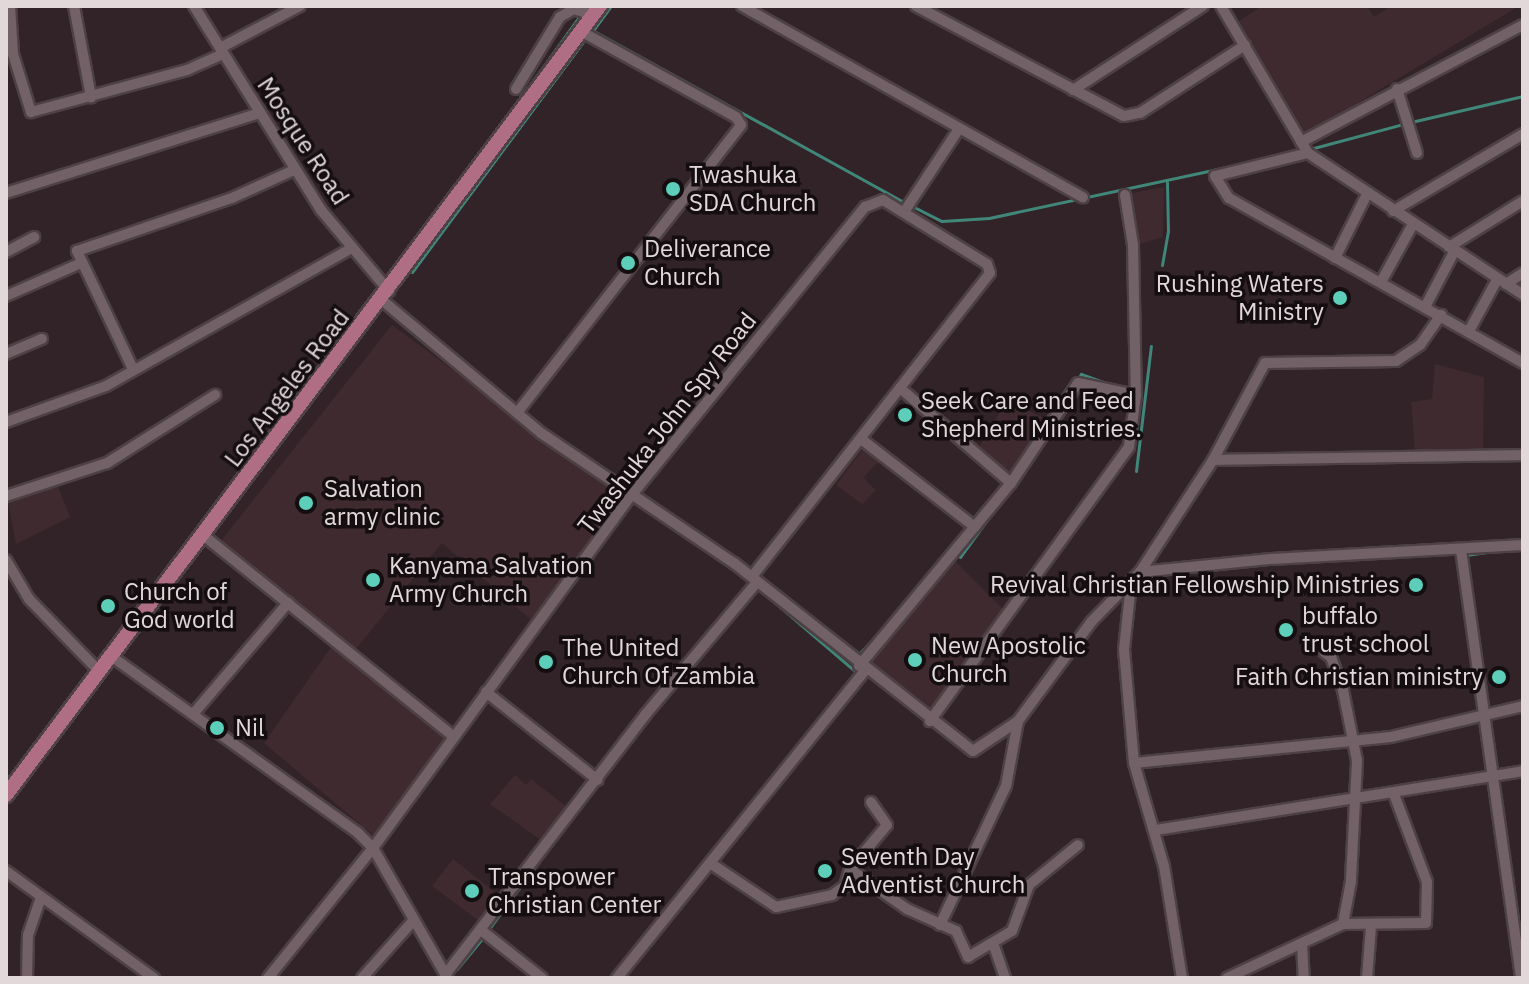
<!DOCTYPE html>
<html>
<head>
<meta charset="utf-8">
<style>
  body { margin:0 }
  #map { position:relative; width:1529px; height:984px; overflow:hidden; background:#312327; font-family:"IBM Plex Sans",sans-serif }
  div>[style] { position:absolute }
  [style*='--x'] { left:calc(var(--x)*1px); top:calc(var(--y)*1px); width:calc(var(--w)*1px); rotate:calc(var(--a)*1deg) }
  .built>* { inset:0; background:#3f2a30 }
  .stream>* { height:3px; margin:-1.5px; padding:0 1.5px; transform-origin:1.5px; border-radius:1.5px; background:#408679 }
  .roads { filter:drop-shadow(2px 0 #4d4145) drop-shadow(-2px 0 #4d4145) drop-shadow(0 2px #4d4145) drop-shadow(0 -2px #4d4145) }
  .minor>* { height:10px; margin:-5px; padding:0 5px; transform-origin:5px; border-radius:5px; background:#726166 }
  .major>* { height:14px; margin:-7px; padding:0 7px; transform-origin:7px; border-radius:7px; background:#b06e85 }
  .dots>* { width:22px; height:22px; translate:-50% -50%; box-sizing:border-box; border:4px solid #140e10; border-radius:50% }
  span { translate:-50% -50%; white-space:nowrap; text-align:center; line-height:1.15; -webkit-text-stroke:7px #140e10; paint-order:stroke }
  .street-label { font-size:24px; color:#e2d8da }
  .poi-label { font-size:24px; color:#e2d8da }
  .left { translate:0 -50%; text-align:left }
  .right { translate:-100% -50%; text-align:right }
  .frame { position:absolute; inset:0; border:8px solid #e2d8da; pointer-events:none }
</style>
</head>
<body>
<div id="map">
  <div class="built">
    <div style="clip-path:polygon(1262px 6px,1367px 6px,1374px 17px,1391px 6px,1519px 6px,1306px 134px,1239px 21px)"></div>
    <div style="clip-path:polygon(1164px 187px,1163px 237px,1137px 245px,1127px 194px)"></div>
    <div style="clip-path:polygon(392px 325px,613px 488px,606px 522px,531px 620px,442px 543px,355px 650px,220px 542px)"></div>
    <div style="clip-path:polygon(1435px 364px,1484px 377px,1483px 450px,1415px 452px,1411px 402px,1432px 399px)"></div>
    <div style="clip-path:polygon(1006px 401px,1049px 420px,1007px 476px,978px 449px)"></div>
    <div style="clip-path:polygon(867px 444px,883px 457px,863px 478px,876px 490px,862px 504px,836px 485px)"></div>
    <div style="clip-path:polygon(56px 481px,70px 517px,16px 544px,6px 492px)"></div>
    <div style="clip-path:polygon(951px 557px,1013px 619px,935px 710px,867px 659px)"></div>
    <div style="clip-path:polygon(331px 647px,450px 738px,374px 836px,264px 743px)"></div>
    <div style="clip-path:polygon(515px 775px,526px 785px,531px 779px,572px 811px,545px 843px,490px 804px)"></div>
    <div style="clip-path:polygon(453px 859px,502px 898px,483px 924px,432px 886px)"></div>
  </div>
  <div class="stream">
    <div style="--x:594;--y:29;--w:29;--a:-54"></div>
    <div style="--x:592;--y:30;--w:359;--a:28.9"></div>
    <div style="--x:1411;--y:122;--w:115;--a:-13.1"></div>
    <div style="--x:501;--y:125;--w:133;--a:-54.2"></div>
    <div style="--x:1310;--y:149;--w:96;--a:-15"></div>
    <div style="--x:914;--y:207;--w:31;--a:27"></div>
    <div style="--x:942;--y:221;--w:47;--a:-3.7"></div>
    <div style="--x:989;--y:218;--w:272;--a:-12.1"></div>
    <div style="--x:1162;--y:265;--w:35;--a:-80"></div>
    <div style="--x:1168;--y:231;--w:49;--a:-91.2"></div>
    <div style="--x:412;--y:272;--w:292;--a:-53.4"></div>
    <div style="--x:1078;--y:379;--w:6;--a:-59"></div>
    <div style="--x:1081;--y:374;--w:38;--a:20"></div>
    <div style="--x:1136;--y:471;--w:126;--a:-83.2"></div>
    <div style="--x:1008;--y:476;--w:39;--a:-54"></div>
    <div style="--x:983;--y:509;--w:36;--a:-52"></div>
    <div style="--x:1466;--y:555;--w:28;--a:-8"></div>
    <div style="--x:960;--y:557;--w:160;--a:-53.9"></div>
    <div style="--x:754;--y:590;--w:5;--a:-11"></div>
    <div style="--x:759;--y:589;--w:129;--a:40.6"></div>
    <div style="--x:857;--y:673;--w:6;--a:129"></div>
    <div style="--x:856;--y:657;--w:52;--a:-46.5"></div>
    <div style="--x:718;--y:845;--w:127;--a:-51.1"></div>
    <div style="--x:488;--y:930;--w:97;--a:-53.4"></div>
    <div style="--x:457;--y:969;--w:44;--a:-50.5"></div>
    <div style="--x:609;--y:978;--w:32;--a:-49"></div>
  </div>
  <div class="roads">
    <div class="minor">
      <div style="--x:10;--y:6;--w:48;--a:86.4"></div>
      <div style="--x:13;--y:54;--w:61;--a:72.8"></div>
      <div style="--x:31;--y:112;--w:162;--a:-15.1"></div>
      <div style="--x:187;--y:70;--w:39;--a:-24"></div>
      <div style="--x:74;--y:6;--w:93;--a:79.4"></div>
      <div style="--x:194;--y:6;--w:240;--a:58.1"></div>
      <div style="--x:321;--y:210;--w:106;--a:50"></div>
      <div style="--x:742;--y:6;--w:391;--a:29.3"></div>
      <div style="--x:916;--y:6;--w:235;--a:27.9"></div>
      <div style="--x:1124;--y:116;--w:16;--a:-11"></div>
      <div style="--x:1140;--y:113;--w:125;--a:-32.9"></div>
      <div style="--x:1221;--y:6;--w:171;--a:59.4"></div>
      <div style="--x:1308;--y:153;--w:258;--a:33.4"></div>
      <div style="--x:220;--y:48;--w:90;--a:-27.7"></div>
      <div style="--x:516;--y:89;--w:84;--a:-58.6"></div>
      <div style="--x:560;--y:17;--w:16;--a:-30"></div>
      <div style="--x:574;--y:9;--w:19;--a:18"></div>
      <div style="--x:1397;--y:89;--w:67;--a:72.6"></div>
      <div style="--x:1073;--y:90;--w:155;--a:-32.9"></div>
      <div style="--x:1301;--y:142;--w:251;--a:-27.8"></div>
      <div style="--x:1308;--y:153;--w:96;--a:166.1"></div>
      <div style="--x:1215;--y:176;--w:26;--a:58"></div>
      <div style="--x:1229;--y:198;--w:337;--a:29.3"></div>
      <div style="--x:6;--y:193;--w:265;--a:-17.5"></div>
      <div style="--x:1125;--y:195;--w:51;--a:80.9"></div>
      <div style="--x:1133;--y:245;--w:150;--a:88.9"></div>
      <div style="--x:1393;--y:211;--w:151;--a:-30.6"></div>
      <div style="--x:904;--y:212;--w:100;--a:-56.5"></div>
      <div style="--x:1449;--y:247;--w:87;--a:-31.9"></div>
      <div style="--x:6;--y:252;--w:32;--a:-28"></div>
      <div style="--x:1335;--y:258;--w:72;--a:-63.4"></div>
      <div style="--x:1381;--y:282;--w:66;--a:-61.1"></div>
      <div style="--x:1506;--y:284;--w:20;--a:-33"></div>
      <div style="--x:6;--y:296;--w:82;--a:-23.7"></div>
      <div style="--x:382;--y:300;--w:207;--a:39.9"></div>
      <div style="--x:541;--y:433;--w:233;--a:34"></div>
      <div style="--x:734;--y:563;--w:304;--a:38.2"></div>
      <div style="--x:973;--y:751;--w:54;--a:-33.7"></div>
      <div style="--x:1018;--y:721;--w:124;--a:-53.5"></div>
      <div style="--x:1092;--y:621;--w:69;--a:-45.6"></div>
      <div style="--x:1140;--y:572;--w:132;--a:-5.7"></div>
      <div style="--x:1271;--y:559;--w:252;--a:-3.2"></div>
      <div style="--x:1425;--y:307;--w:64;--a:-62.2"></div>
      <div style="--x:1469;--y:331;--w:60;--a:-61.3"></div>
      <div style="--x:6;--y:354;--w:39;--a:-23"></div>
      <div style="--x:133;--y:369;--w:131;--a:-115.4"></div>
      <div style="--x:77;--y:251;--w:164;--a:-18.9"></div>
      <div style="--x:232;--y:198;--w:68;--a:-24.3"></div>
      <div style="--x:900;--y:388;--w:146;--a:40.6"></div>
      <div style="--x:517;--y:413;--w:365;--a:-52.1"></div>
      <div style="--x:741;--y:125;--w:9;--a:-122"></div>
      <div style="--x:736;--y:117;--w:178;--a:-151.1"></div>
      <div style="--x:6;--y:422;--w:106;--a:-19.8"></div>
      <div style="--x:106;--y:386;--w:282;--a:-29.3"></div>
      <div style="--x:861;--y:439;--w:144;--a:37.7"></div>
      <div style="--x:1213;--y:460;--w:310;--a:-0.9"></div>
      <div style="--x:6;--y:496;--w:106;--a:-18.1"></div>
      <div style="--x:107;--y:463;--w:128;--a:-32.2"></div>
      <div style="--x:203;--y:535;--w:322;--a:38.8"></div>
      <div style="--x:1461;--y:550;--w:432;--a:82"></div>
      <div style="--x:6;--y:560;--w:45;--a:59.5"></div>
      <div style="--x:29;--y:599;--w:100;--a:45.8"></div>
      <div style="--x:1140;--y:572;--w:134;--a:-56.9"></div>
      <div style="--x:1213;--y:460;--w:110;--a:-61.8"></div>
      <div style="--x:1265;--y:363;--w:131;--a:-0.9"></div>
      <div style="--x:1396;--y:361;--w:29;--a:-34"></div>
      <div style="--x:1420;--y:345;--w:37;--a:-55"></div>
      <div style="--x:1131;--y:584;--w:65;--a:96.1"></div>
      <div style="--x:1124;--y:649;--w:114;--a:85"></div>
      <div style="--x:1134;--y:763;--w:107;--a:73.8"></div>
      <div style="--x:1164;--y:866;--w:113;--a:80.9"></div>
      <div style="--x:1324;--y:652;--w:9;--a:36"></div>
      <div style="--x:1331;--y:657;--w:35;--a:70"></div>
      <div style="--x:1343;--y:690;--w:72;--a:78.8"></div>
      <div style="--x:1357;--y:761;--w:120;--a:92.9"></div>
      <div style="--x:1351;--y:881;--w:44;--a:100.5"></div>
      <div style="--x:111;--y:656;--w:304;--a:35.6"></div>
      <div style="--x:358;--y:833;--w:21;--a:45"></div>
      <div style="--x:373;--y:848;--w:149;--a:60.2"></div>
      <div style="--x:859;--y:666;--w:238;--a:-50.3"></div>
      <div style="--x:1011;--y:483;--w:120;--a:-56.2"></div>
      <div style="--x:1078;--y:383;--w:59;--a:11.7"></div>
      <div style="--x:1136;--y:395;--w:52;--a:97.7"></div>
      <div style="--x:1129;--y:447;--w:339;--a:126"></div>
      <div style="--x:486;--y:692;--w:142;--a:38.2"></div>
      <div style="--x:194;--y:713;--w:145;--a:-49.5"></div>
      <div style="--x:1134;--y:763;--w:258;--a:-5.8"></div>
      <div style="--x:1391;--y:737;--w:136;--a:-13.2"></div>
      <div style="--x:1156;--y:830;--w:372;--a:-9.1"></div>
      <div style="--x:713;--y:865;--w:76;--a:33.7"></div>
      <div style="--x:776;--y:907;--w:57;--a:-12.1"></div>
      <div style="--x:832;--y:895;--w:16;--a:-35"></div>
      <div style="--x:845;--y:886;--w:18;--a:-74"></div>
      <div style="--x:850;--y:869;--w:57;--a:-49.9"></div>
      <div style="--x:887;--y:825;--w:28;--a:-125"></div>
      <div style="--x:850;--y:869;--w:70;--a:35.1"></div>
      <div style="--x:907;--y:909;--w:54;--a:24.2"></div>
      <div style="--x:956;--y:931;--w:29;--a:65"></div>
      <div style="--x:968;--y:957;--w:51;--a:-30.6"></div>
      <div style="--x:1012;--y:931;--w:49;--a:-69.7"></div>
      <div style="--x:1029;--y:885;--w:63;--a:-39.2"></div>
      <div style="--x:6;--y:871;--w:183;--a:35.9"></div>
      <div style="--x:940;--y:925;--w:154;--a:-64.6"></div>
      <div style="--x:1006;--y:786;--w:66;--a:-79.5"></div>
      <div style="--x:481;--y:930;--w:78;--a:38.2"></div>
      <div style="--x:993;--y:943;--w:37;--a:71"></div>
      <div style="--x:1302;--y:944;--w:34;--a:87"></div>
      <div style="--x:445;--y:975;--w:329;--a:-52.4"></div>
      <div style="--x:646;--y:714;--w:172;--a:-49.9"></div>
      <div style="--x:27;--y:978;--w:43;--a:-88.7"></div>
      <div style="--x:28;--y:935;--w:37;--a:-71"></div>
      <div style="--x:268;--y:978;--w:167;--a:-51.1"></div>
      <div style="--x:373;--y:848;--w:441;--a:-53.8"></div>
      <div style="--x:634;--y:492;--w:367;--a:-51"></div>
      <div style="--x:865;--y:207;--w:19;--a:-21"></div>
      <div style="--x:883;--y:200;--w:122;--a:31.6"></div>
      <div style="--x:987;--y:264;--w:9;--a:72"></div>
      <div style="--x:990;--y:273;--w:386;--a:128.1"></div>
      <div style="--x:362;--y:978;--w:76;--a:-48.2"></div>
      <div style="--x:617;--y:978;--w:395;--a:-51.1"></div>
      <div style="--x:1227;--y:978;--w:128;--a:-25"></div>
      <div style="--x:1343;--y:924;--w:83;--a:-0.7"></div>
      <div style="--x:1426;--y:923;--w:41;--a:-88.6"></div>
      <div style="--x:1427;--y:882;--w:94;--a:-110.6"></div>
      <div style="--x:1367;--y:978;--w:52;--a:-85.6"></div>
    </div>
    <div class="major">
      <div style="--x:6;--y:795;--w:988;--a:-53.03"></div>
    </div>
  </div>
  <div class="dots">
    <div style="left:673px;top:189px;background:#5dceb9"></div>
    <div style="left:628px;top:263px;background:#5dceb9"></div>
    <div style="left:1340px;top:298px;background:#5dceb9"></div>
    <div style="left:905px;top:415px;background:#5dceb9"></div>
    <div style="left:306px;top:503px;background:#5dceb9"></div>
    <div style="left:373px;top:580px;background:#5dceb9"></div>
    <div style="left:1416px;top:585px;background:#5dceb9"></div>
    <div style="left:108px;top:606px;background:#5dceb9"></div>
    <div style="left:1286px;top:630px;background:#5dceb9"></div>
    <div style="left:915px;top:660px;background:#5dceb9"></div>
    <div style="left:546px;top:662px;background:#5dceb9"></div>
    <div style="left:1499px;top:677px;background:#5dceb9"></div>
    <div style="left:217px;top:728px;background:#5dceb9"></div>
    <div style="left:825px;top:871px;background:#5dceb9"></div>
    <div style="left:472px;top:891px;background:#5dceb9"></div>
  </div>
  <div class="street-label">
    <span style="left:303px;top:141px;rotate:57deg">Mosque Road</span>
    <span style="left:287px;top:388px;rotate:-53deg">Los Angeles Road</span>
    <span style="left:667px;top:423px;rotate:-52deg">Twashuka John Spy Road</span>
  </div>
  <div class="poi-label">
    <span class="left" style="left:689px;top:189px">Twashuka<br>SDA Church</span>
    <span class="left" style="left:644px;top:263px">Deliverance<br>Church</span>
    <span class="right" style="left:1324px;top:298px">Rushing Waters<br>Ministry</span>
    <span class="left" style="left:921px;top:415px">Seek Care and Feed<br>Shepherd Ministries.</span>
    <span class="left" style="left:324px;top:503px">Salvation<br>army clinic</span>
    <span class="left" style="left:389px;top:580px">Kanyama Salvation<br>Army Church</span>
    <span class="right" style="left:1400px;top:585px">Revival Christian Fellowship Ministries</span>
    <span class="left" style="left:124px;top:606px">Church of<br>God world</span>
    <span class="left" style="left:1302px;top:630px">buffalo<br>trust school</span>
    <span class="left" style="left:931px;top:660px">New Apostolic<br>Church</span>
    <span class="left" style="left:562px;top:662px">The United<br>Church Of Zambia</span>
    <span class="right" style="left:1483px;top:677px">Faith Christian ministry</span>
    <span class="left" style="left:235px;top:728px">Nil</span>
    <span class="left" style="left:841px;top:871px">Seventh Day<br>Adventist Church</span>
    <span class="left" style="left:488px;top:891px">Transpower<br>Christian Center</span>
  </div>
  <div class="frame"></div>
</div>
</body>
</html>
